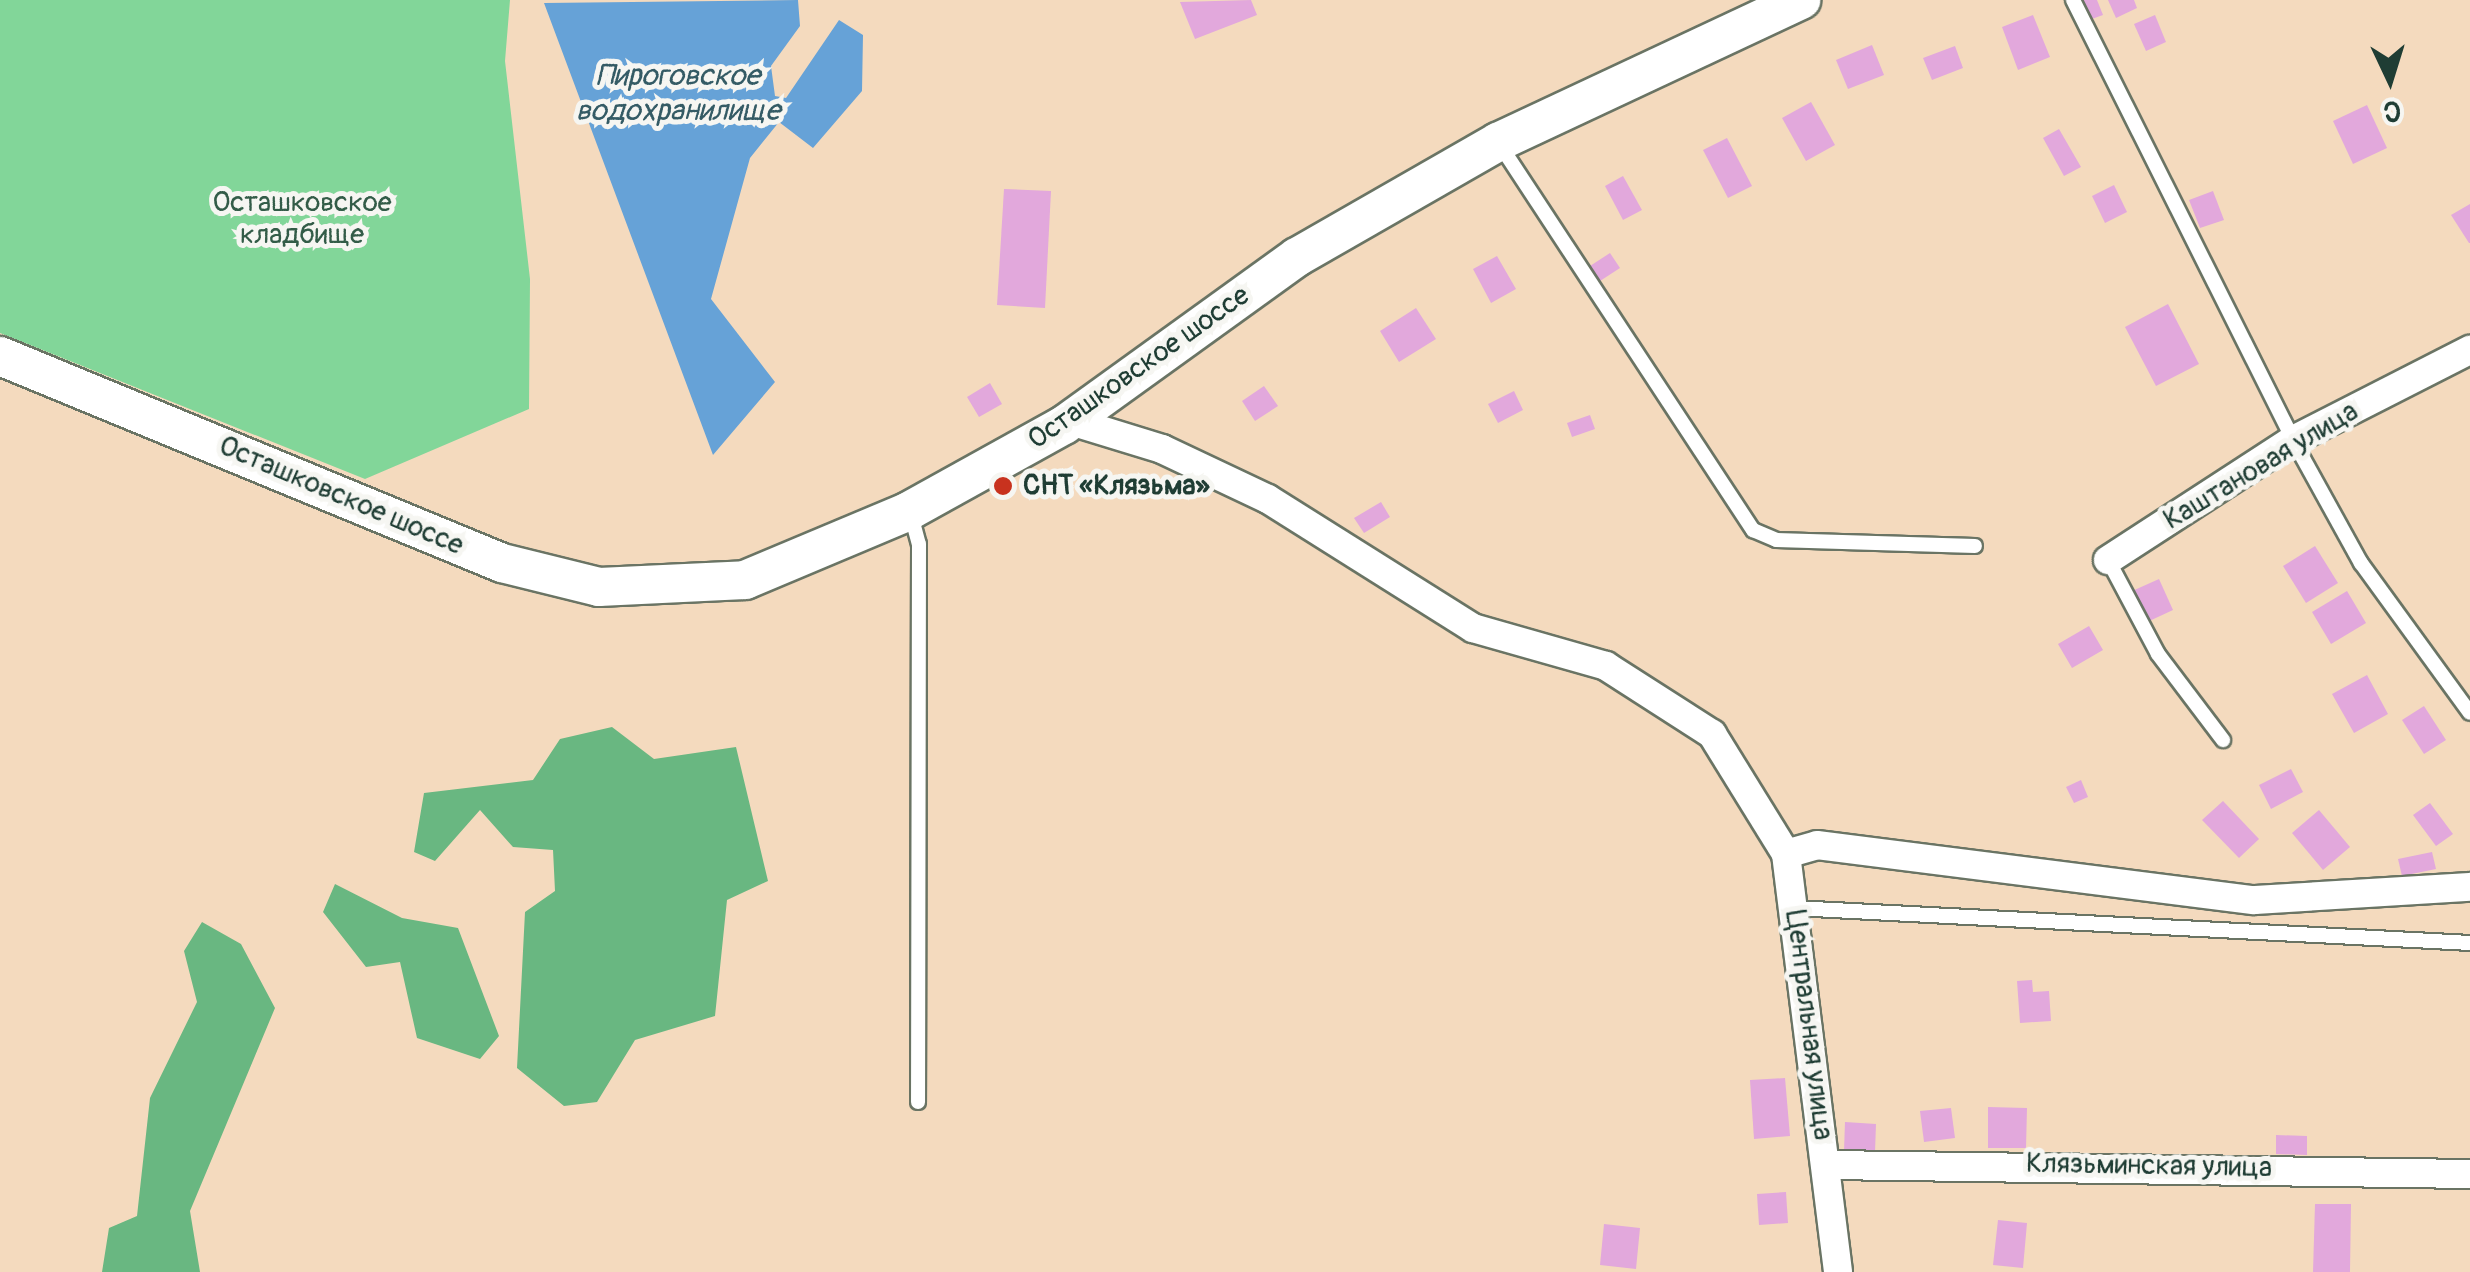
<!DOCTYPE html>
<html>
<head>
<meta charset="utf-8">
<style>
  body { margin:0 }
  #map { position:relative; width:2470px; height:1272px; overflow:hidden; background:#f4dabe; font-family:Pangolin,sans-serif }
  div>[style] { position:absolute }
  [style*='--x'] { left:calc(var(--x)*1px); top:calc(var(--y)*1px); width:calc(var(--w)*1px); rotate:calc(var(--a)*1deg) }
  .green>* { inset:0; background:#82d699 }
  .forest>* { inset:0; background:#69b781 }
  .water>* { inset:0; background:#66a2d7 }
  .building>* { inset:0; background:#e2a8dc }
  .roads { filter:drop-shadow(2px 0 #6a7464) drop-shadow(-2px 0 #6a7464) drop-shadow(0 2px #6a7464) drop-shadow(0 -2px #6a7464) }
  .lane>* { height:14px; margin:-7px; padding:0 7px; transform-origin:7px; border-radius:7px; background:#fff }
  .street>* { height:28px; margin:-14px; padding:0 14px; transform-origin:14px; border-radius:14px; background:#fff }
  .secondary>* { height:38px; margin:-19px; padding:0 19px; transform-origin:19px; border-radius:19px; background:#fff }
  .dots>* { width:28px; height:28px; translate:-50% -50%; box-sizing:border-box; border:5px solid #f6f6f2; border-radius:50% }
  span { translate:-50% -50%; white-space:nowrap; text-align:center; line-height:1.15; -webkit-text-stroke:10px #f6f6f2; paint-order:stroke }
  .park-label { font-size:28px; color:#335c48 }
  .street-label { font-size:28px; color:#1f3d34 }
  .poi-label { font-size:28px; color:#1f3d34; font-weight:700 }
  .left { translate:0 -50%; text-align:left }
  .water-label { font-size:30px; color:#345b65; font-style:italic }
  .north { position:absolute; left:2340px; top:30px; width:100px; height:100px; -webkit-text-stroke:8px #f6f6f2; paint-order:stroke; rotate:176deg; font-size:28px; font-weight:700; line-height:40px; text-align:center; color:#1f3d34 }
  .north::after { content:''; display:block; margin:auto; width:35px; height:45px; background:#1f3d34; clip-path:polygon(50% 0,100% 100%,50% 72%,0 100%) }
</style>
</head>
<body>
<div id="map">
  <div class="green">
    <div style="clip-path:polygon(0 0,510px 0,505px 61px,530px 279px,529px 409px,365px 479px,0 333px)"></div>
  </div>
  <div class="forest">
    <div style="clip-path:polygon(612px 727px,654px 759px,736px 747px,768px 881px,727px 900px,715px 1016px,635px 1040px,597px 1102px,564px 1106px,517px 1068px,525px 912px,555px 891px,553px 850px,513px 847px,480px 810px,435px 861px,414px 852px,424px 793px,533px 780px,560px 739px)"></div>
    <div style="clip-path:polygon(335px 884px,402px 918px,458px 928px,499px 1036px,480px 1059px,417px 1038px,400px 962px,366px 967px,323px 912px)"></div>
    <div style="clip-path:polygon(202px 922px,241px 944px,275px 1008px,190px 1211px,200px 1272px,102px 1272px,109px 1228px,137px 1216px,150px 1098px,197px 1002px,184px 951px)"></div>
  </div>
  <div class="water">
    <div style="clip-path:polygon(798px 0,800px 26px,771px 66px,775px 96px,786px 98px,839px 20px,863px 35px,862px 91px,813px 148px,779px 122px,750px 158px,711px 299px,775px 382px,713px 455px,544px 3px)"></div>
  </div>
  <div class="building">
    <div style="clip-path:polygon(1251px 0,1257px 15px,1195px 39px,1180px 2px)"></div>
    <div style="clip-path:polygon(2081px 0,2097px 0,2103px 15px,2089px 20px)"></div>
    <div style="clip-path:polygon(2108px 0,2134px 0,2137px 8px,2116px 18px)"></div>
    <div style="clip-path:polygon(2033px 15px,2050px 57px,2018px 70px,2002px 27px)"></div>
    <div style="clip-path:polygon(2155px 15px,2166px 42px,2146px 51px,2134px 24px)"></div>
    <div style="clip-path:polygon(1872px 45px,1884px 75px,1848px 89px,1836px 60px)"></div>
    <div style="clip-path:polygon(1955px 46px,1963px 68px,1932px 80px,1923px 58px)"></div>
    <div style="clip-path:polygon(1811px 102px,1835px 145px,1806px 161px,1782px 118px)"></div>
    <div style="clip-path:polygon(2367px 105px,2387px 148px,2353px 164px,2333px 121px)"></div>
    <div style="clip-path:polygon(2059px 129px,2081px 167px,2064px 176px,2043px 138px)"></div>
    <div style="clip-path:polygon(1727px 138px,1752px 186px,1728px 198px,1703px 150px)"></div>
    <div style="clip-path:polygon(1623px 176px,1642px 210px,1623px 220px,1605px 186px)"></div>
    <div style="clip-path:polygon(2114px 185px,2127px 212px,2105px 223px,2092px 196px)"></div>
    <div style="clip-path:polygon(1004px 189px,1051px 191px,1045px 308px,997px 305px)"></div>
    <div style="clip-path:polygon(2213px 191px,2224px 220px,2200px 228px,2189px 200px)"></div>
    <div style="clip-path:polygon(2470px 204px,2470px 243px,2469px 243px,2451px 215px)"></div>
    <div style="clip-path:polygon(1610px 253px,1620px 268px,1600px 281px,1590px 266px)"></div>
    <div style="clip-path:polygon(1497px 256px,1516px 289px,1491px 303px,1473px 269px)"></div>
    <div style="clip-path:polygon(2168px 304px,2199px 364px,2156px 386px,2125px 327px)"></div>
    <div style="clip-path:polygon(1416px 308px,1436px 339px,1399px 362px,1380px 331px)"></div>
    <div style="clip-path:polygon(990px 383px,1002px 404px,979px 417px,967px 397px)"></div>
    <div style="clip-path:polygon(1264px 386px,1278px 406px,1255px 421px,1242px 401px)"></div>
    <div style="clip-path:polygon(1514px 391px,1523px 410px,1498px 423px,1488px 404px)"></div>
    <div style="clip-path:polygon(1590px 415px,1595px 429px,1572px 437px,1567px 423px)"></div>
    <div style="clip-path:polygon(1381px 502px,1390px 517px,1364px 533px,1354px 518px)"></div>
    <div style="clip-path:polygon(2315px 546px,2338px 583px,2306px 603px,2283px 566px)"></div>
    <div style="clip-path:polygon(2159px 579px,2173px 610px,2145px 623px,2130px 592px)"></div>
    <div style="clip-path:polygon(2347px 591px,2366px 623px,2331px 644px,2312px 612px)"></div>
    <div style="clip-path:polygon(2089px 626px,2103px 650px,2072px 668px,2058px 644px)"></div>
    <div style="clip-path:polygon(2367px 675px,2388px 714px,2354px 733px,2332px 694px)"></div>
    <div style="clip-path:polygon(2424px 706px,2446px 740px,2424px 754px,2402px 720px)"></div>
    <div style="clip-path:polygon(2291px 769px,2303px 792px,2271px 809px,2259px 785px)"></div>
    <div style="clip-path:polygon(2081px 780px,2088px 797px,2074px 803px,2066px 787px)"></div>
    <div style="clip-path:polygon(2223px 801px,2259px 839px,2239px 858px,2202px 820px)"></div>
    <div style="clip-path:polygon(2430px 803px,2453px 834px,2436px 846px,2413px 815px)"></div>
    <div style="clip-path:polygon(2319px 810px,2350px 847px,2323px 870px,2292px 833px)"></div>
    <div style="clip-path:polygon(2432px 852px,2436px 869px,2402px 876px,2398px 859px)"></div>
    <div style="clip-path:polygon(2032px 980px,2033px 992px,2049px 991px,2051px 1021px,2020px 1023px,2017px 981px)"></div>
    <div style="clip-path:polygon(1785px 1078px,1790px 1136px,1754px 1139px,1750px 1080px)"></div>
    <div style="clip-path:polygon(1988px 1107px,2027px 1108px,2026px 1148px,1988px 1148px)"></div>
    <div style="clip-path:polygon(1951px 1108px,1955px 1138px,1924px 1142px,1920px 1111px)"></div>
    <div style="clip-path:polygon(1845px 1122px,1876px 1124px,1875px 1152px,1844px 1151px)"></div>
    <div style="clip-path:polygon(2276px 1135px,2307px 1136px,2307px 1155px,2276px 1154px)"></div>
    <div style="clip-path:polygon(1786px 1192px,1788px 1223px,1759px 1225px,1757px 1194px)"></div>
    <div style="clip-path:polygon(2315px 1204px,2351px 1204px,2350px 1272px,2313px 1272px)"></div>
    <div style="clip-path:polygon(1998px 1220px,2027px 1223px,2023px 1268px,1993px 1265px)"></div>
    <div style="clip-path:polygon(1604px 1224px,1640px 1228px,1636px 1269px,1600px 1265px)"></div>
  </div>
  <div class="roads">
    <div class="lane">
      <div style="--x:2073;--y:0;--w:492;--a:63.4"></div>
      <div style="--x:2293;--y:440;--w:141;--a:61.1"></div>
      <div style="--x:2361;--y:563;--w:185;--a:54"></div>
      <div style="--x:1500;--y:145;--w:461;--a:56.7"></div>
      <div style="--x:1753;--y:530;--w:25;--a:23"></div>
      <div style="--x:1776;--y:540;--w:199;--a:1.7"></div>
      <div style="--x:910;--y:511;--w:34;--a:75"></div>
      <div style="--x:919;--y:544;--w:558;--a:90.1"></div>
      <div style="--x:2108;--y:560;--w:106;--a:62"></div>
      <div style="--x:2158;--y:654;--w:108;--a:52.9"></div>
      <div style="--x:1794;--y:908;--w:677;--a:2.96"></div>
    </div>
    <div class="street">
      <div style="--x:1071;--y:421;--w:95;--a:17.1"></div>
      <div style="--x:1162;--y:449;--w:117;--a:25.3"></div>
      <div style="--x:1268;--y:499;--w:242;--a:32.2"></div>
      <div style="--x:1473;--y:628;--w:138;--a:15.9"></div>
      <div style="--x:1606;--y:666;--w:126;--a:32.7"></div>
      <div style="--x:1712;--y:734;--w:141;--a:58.3"></div>
      <div style="--x:1786;--y:854;--w:421;--a:82.9"></div>
      <div style="--x:2108;--y:560;--w:221;--a:-33"></div>
      <div style="--x:2293;--y:440;--w:199;--a:-27"></div>
      <div style="--x:1786;--y:854;--w:32;--a:-16"></div>
      <div style="--x:1817;--y:845;--w:441;--a:7.2"></div>
      <div style="--x:2255;--y:900;--w:215;--a:-3.5"></div>
      <div style="--x:1827;--y:1165;--w:643;--a:0.8"></div>
    </div>
    <div class="secondary">
      <div style="--x:0;--y:356;--w:543;--a:22.41"></div>
      <div style="--x:502;--y:563;--w:100;--a:13.9"></div>
      <div style="--x:599;--y:587;--w:146;--a:-2.7"></div>
      <div style="--x:745;--y:580;--w:178;--a:-22.8"></div>
      <div style="--x:909;--y:511;--w:177;--a:-29"></div>
      <div style="--x:1064;--y:425;--w:287;--a:-35.8"></div>
      <div style="--x:1297;--y:257;--w:232;--a:-29.8"></div>
      <div style="--x:1498;--y:142;--w:335;--a:-25.1"></div>
    </div>
  </div>
  <div class="dots">
    <div style="left:1003px;top:486px;background:#c8321e"></div>
  </div>
  <div class="park-label">
    <span style="left:302px;top:219px">Осташковское<br>кладбище</span>
  </div>
  <div class="street-label">
    <span style="left:1139px;top:368px;rotate:-35deg">Осташковское шоссе</span>
    <span style="left:2261px;top:466px;rotate:-31deg">Каштановая улица</span>
    <span style="left:341px;top:496px;rotate:23deg">Осташковское шоссе</span>
    <span style="left:1809px;top:1025px;rotate:83deg">Центральная улица</span>
    <span style="left:2149px;top:1166px;rotate:1deg">Клязьминская улица</span>
  </div>
  <div class="poi-label">
    <span class="left" style="left:1023px;top:486px">СНТ «Клязьма»</span>
  </div>
  <div class="water-label">
    <span style="left:678px;top:93px">Пироговское<br>водохранилище</span>
  </div>
  <div class="north">С</div>
</div>
</body>
</html>
